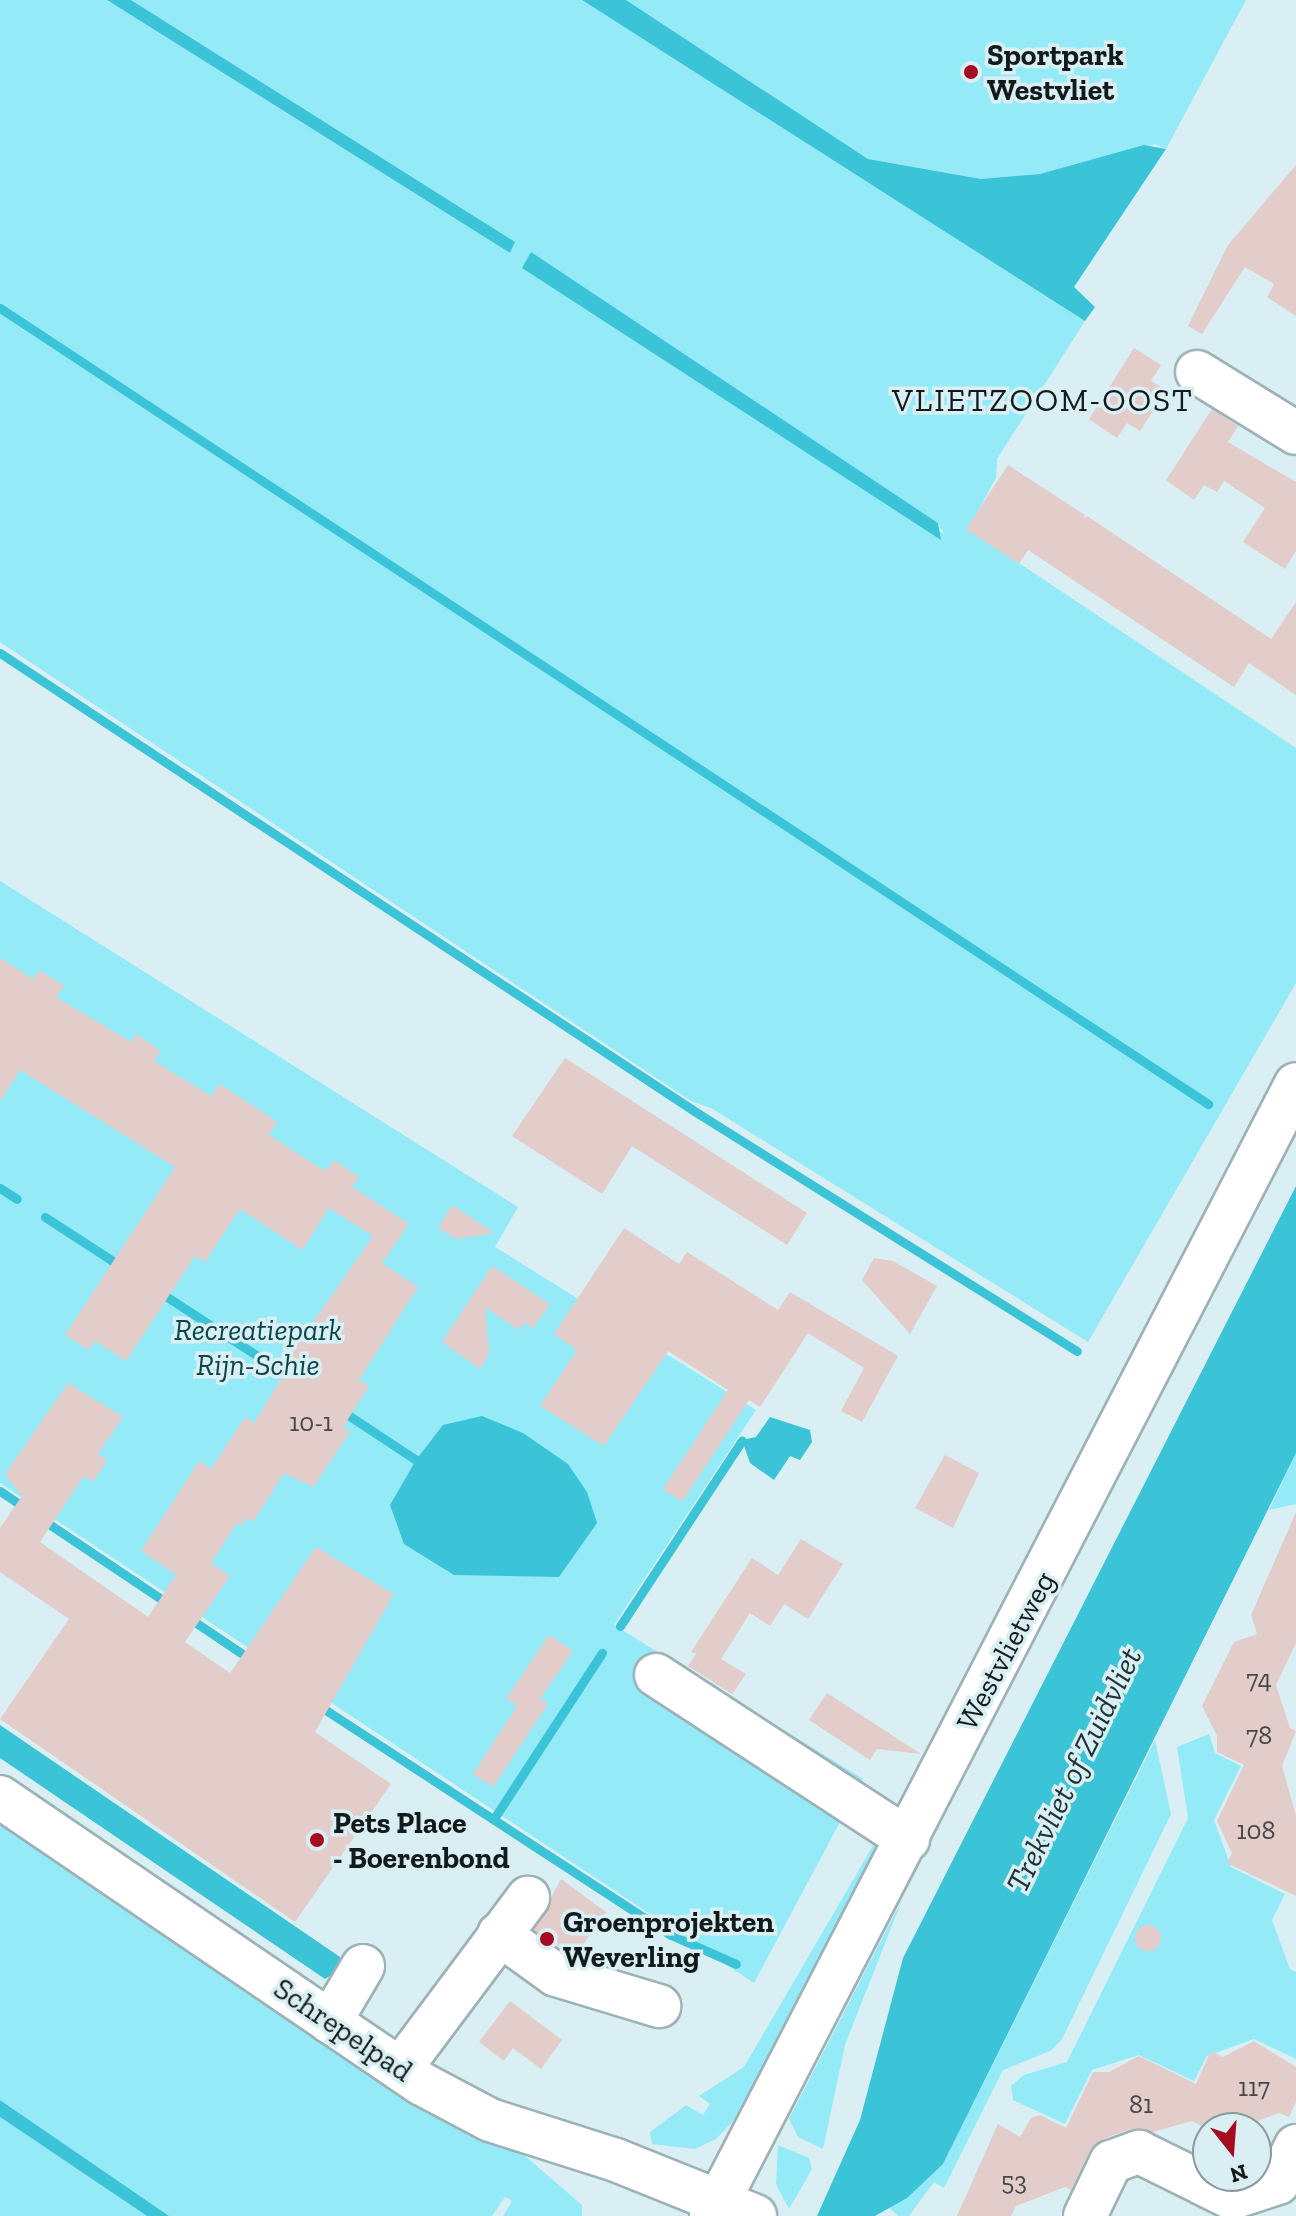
<!DOCTYPE html>
<html>
<head>
<meta charset="utf-8">
<style>
  body { margin:0 }
  #map { position:relative; width:1296px; height:2216px; overflow:hidden; background:#d9eff3; font-family:"Zilla Slab",serif }
  div>[style] { position:absolute }
  [style*='--x'] { left:calc(var(--x)*1px); top:calc(var(--y)*1px); width:calc(var(--w)*1px); rotate:calc(var(--a)*1deg) }
  .green>* { inset:0; background:#95eaf8 }
  .water>* { inset:0; background:#3bc3d7 }
  .stream>* { height:9px; margin:-4.5px; padding:0 4.5px; transform-origin:4.5px; border-radius:4.5px; background:#3bc3d7 }
  .building>* { inset:0; background:#e2cdcb }
  .round { border-radius:50% }
  .roads { filter:drop-shadow(2px 0 #9db2b6) drop-shadow(-2px 0 #9db2b6) drop-shadow(0 2px #9db2b6) drop-shadow(0 -2px #9db2b6) }
  .minor>* { height:42px; margin:-21px; padding:0 21px; transform-origin:21px; border-radius:21px; background:#fff }
  .dots>* { width:22px; height:22px; translate:-50% -50%; box-sizing:border-box; border:4px solid #d9eff3; border-radius:50% }
  span { translate:-50% -50%; white-space:nowrap; text-align:center; line-height:1.15; -webkit-text-stroke:7px #d9eff3; paint-order:stroke }
  .number-label { font-size:26px; color:#464747 }
  .number-label span { -webkit-text-stroke-width:0 }
  .poi-label { font-size:30px; color:#121a1b; font-weight:700 }
  .left { translate:0 -50%; text-align:left }
  .park-label { font-size:30px; color:#08454d; font-style:italic }
  .street-label { font-size:30px; color:#121a1b }
  .neighbourhood-label { font-size:32px; color:#121a1b; letter-spacing:2px }
  .water-label { font-size:32px; color:#1b3135; font-style:italic }
  .north { position:absolute; left:1192px; top:2112px; width:80px; height:80px; box-sizing:border-box; background:#d9eff3; border:2px solid #899a9d; border-radius:50%; rotate:163deg; font-size:22px; font-weight:700; line-height:32px; text-align:center; color:#121a1b }
  .north::after { content:''; display:block; margin:auto; width:28px; height:36px; background:#a50b21; clip-path:polygon(50% 0,100% 100%,50% 72%,0 100%) }
</style>
</head>
<body>
<div id="map">
  <div class="green">
    <div style="clip-path:polygon(evenodd,0 0,107px 0,510px 253px,515px 242px,131px 0,582px 0,1085px 321px,997px 459px,996px 478px,968px 529px,1296px 748px,1296px 983px,1088px 1342px,711px 1108px,691px 1101px,0 642px,0 0,531px 253px,938px 523px,944px 534px,531px 253px)"></div>
    <div style="clip-path:polygon(626px 0,1246px 0,1166px 149px,1155px 144px,1040px 174px,981px 179px,868px 159px)"></div>
    <div style="clip-path:polygon(0 881px,518px 1207px,495px 1247px,756px 1410px,614px 1625px,863px 1779px,754px 1983px,0 1483px)"></div>
    <div style="clip-path:polygon(1296px 1453px,1296px 1504px,1269px 1510px)"></div>
    <div style="clip-path:polygon(1209px 1734px,1215px 1753px,1241px 1766px,1214px 1820px,1231px 1867px,1285px 1894px,1272px 1920px,1290px 1969px,1296px 1972px,1296px 2059px,1254px 2039px,1207px 2056px,1194px 2081px,1139px 2055px,1092px 2070px,1065px 2124px,1013px 2100px,1011px 2086px,1024px 2075px,1067px 2062px,1188px 1818px,1177px 1747px)"></div>
    <div style="clip-path:polygon(1155px 1740px,1171px 1814px,1061px 2041px,1050px 2051px,1003px 2070px,944px 2188px,934px 2182px,909px 2216px,899px 2216px,889px 2208px,943px 2164px)"></div>
    <div style="clip-path:polygon(0 1812px,503px 2137px,582px 2205px,582px 2216px,503px 2216px,512px 2201px,505px 2197px,492px 2216px,169px 2216px,0 2100px)"></div>
    <div style="clip-path:polygon(874px 1844px,878px 1847px,737px 2117px,716px 2139px,695px 2149px,652px 2144px,650px 2132px,686px 2105px,703px 2115px,710px 2104px,699px 2096px,744px 2067px)"></div>
    <div style="clip-path:polygon(902px 1900px,845px 2045px,823px 2149px,798px 2137px,789px 2119px)"></div>
    <div style="clip-path:polygon(0 2117px,147px 2216px,0 2216px)"></div>
    <div style="clip-path:polygon(778px 2145px,809px 2158px,812px 2169px,789px 2209px,776px 2184px)"></div>
  </div>
  <div class="water">
    <div style="clip-path:polygon(107px 0,131px 0,515px 242px,510px 253px)"></div>
    <div style="clip-path:polygon(582px 0,626px 0,868px 159px,981px 179px,1040px 174px,1144px 145px,1166px 149px,1074px 287px,1095px 307px,1085px 321px)"></div>
    <div style="clip-path:polygon(531px 252px,938px 523px,941px 540px,522px 268px)"></div>
    <div style="clip-path:polygon(1296px 1186px,1296px 1453px,943px 2164px,907px 2198px,875px 2216px,817px 2216px,860px 2120px,903px 1958px)"></div>
    <div style="clip-path:polygon(482px 1416px,523px 1433px,568px 1464px,587px 1492px,597px 1523px,559px 1577px,454px 1575px,404px 1544px,390px 1505px,416px 1460px,443px 1425px)"></div>
    <div style="clip-path:polygon(770px 1417px,810px 1430px,812px 1442px,800px 1460px,790px 1456px,774px 1480px,750px 1463px,742px 1440px,756px 1437px)"></div>
    <div style="clip-path:polygon(0 1725px,340px 1957px,338px 1971px,325px 1979px,0 1758px)"></div>
    <div style="clip-path:polygon(0 2100px,169px 2216px,147px 2216px,0 2117px)"></div>
  </div>
  <div class="stream">
    <div style="--x:0;--y:308;--w:1447;--a:33.38"></div>
    <div style="--x:0;--y:653;--w:837;--a:33.41"></div>
    <div style="--x:699;--y:1114;--w:446;--a:32.1"></div>
    <div style="--x:0;--y:1188;--w:20;--a:33"></div>
    <div style="--x:45;--y:1217;--w:92;--a:33"></div>
    <div style="--x:158;--y:1291;--w:161;--a:33.1"></div>
    <div style="--x:342;--y:1411;--w:89;--a:33.5"></div>
    <div style="--x:0;--y:1491;--w:32;--a:34"></div>
    <div style="--x:43;--y:1520;--w:153;--a:33.8"></div>
    <div style="--x:189;--y:1618;--w:77;--a:33.9"></div>
    <div style="--x:620;--y:1626;--w:222;--a:-56.7"></div>
    <div style="--x:318;--y:1705;--w:421;--a:33.1"></div>
    <div style="--x:671;--y:1935;--w:71;--a:24"></div>
    <div style="--x:495;--y:1817;--w:196;--a:-56.9"></div>
  </div>
  <div class="building">
    <div style="clip-path:polygon(1296px 165px,1296px 316px,1267px 297px,1274px 284px,1245px 267px,1202px 334px,1188px 326px,1228px 245px)"></div>
    <div style="clip-path:polygon(1134px 348px,1161px 365px,1151px 381px,1166px 390px,1140px 431px,1127px 423px,1117px 438px,1089px 419px)"></div>
    <div style="clip-path:polygon(1212px 409px,1238px 426px,1228px 442px,1296px 482px,1296px 551px,1285px 569px,1243px 542px,1265px 508px,1224px 481px,1217px 492px,1204px 485px,1194px 500px,1166px 480px)"></div>
    <div style="clip-path:polygon(1008px 465px,1085px 515px,1083px 519px,1087px 516px,1271px 639px,1296px 602px,1296px 695px,1249px 663px,1234px 687px,1028px 550px,1019px 564px,966px 529px)"></div>
    <div style="clip-path:polygon(0 958px,33px 979px,39px 970px,64px 986px,56px 997px,131px 1042px,136px 1034px,161px 1051px,154px 1061px,211px 1096px,219px 1084px,255px 1107px,277px 1122px,269px 1135px,320px 1168px,327px 1170px,334px 1160px,359px 1177px,352px 1187px,409px 1224px,382px 1263px,418px 1287px,359px 1380px,369px 1386px,343px 1427px,350px 1432px,313px 1487px,284px 1473px,253px 1522px,246px 1518px,241px 1526px,237px 1523px,211px 1563px,230px 1576px,185px 1642px,230px 1673px,316px 1547px,394px 1594px,315px 1732px,391px 1784px,295px 1922px,0 1719px,69px 1619px,0 1572px,0 1528px,22px 1496px,5px 1474px,68px 1383px,123px 1417px,98px 1454px,107px 1460px,93px 1482px,84px 1476px,40px 1542px,148px 1617px,176px 1575px,141px 1551px,199px 1461px,211px 1469px,245px 1417px,254px 1423px,290px 1364px,286px 1361px,373px 1236px,329px 1208px,302px 1250px,240px 1209px,205px 1262px,195px 1256px,126px 1361px,95px 1341px,89px 1350px,65px 1335px,175px 1167px,20px 1070px,0 1102px)"></div>
    <div style="clip-path:polygon(565px 1058px,807px 1213px,787px 1245px,632px 1146px,602px 1194px,512px 1136px)"></div>
    <div style="clip-path:polygon(452px 1205px,495px 1233px,456px 1239px,438px 1228px)"></div>
    <div style="clip-path:polygon(624px 1228px,679px 1264px,687px 1252px,778px 1310px,790px 1292px,898px 1356px,862px 1422px,841px 1411px,864px 1368px,808px 1333px,760px 1407px,749px 1400px,682px 1502px,663px 1489px,728px 1390px,668px 1351px,604px 1446px,540px 1406px,577px 1350px,554px 1334px)"></div>
    <div style="clip-path:polygon(874px 1258px,893px 1261px,937px 1286px,910px 1334px,862px 1280px)"></div>
    <div style="clip-path:polygon(492px 1266px,550px 1304px,533px 1328px,524px 1322px,519px 1330px,485px 1307px,489px 1354px,480px 1369px,442px 1342px)"></div>
    <div style="clip-path:polygon(945px 1455px,979px 1473px,953px 1528px,915px 1508px)"></div>
    <div style="clip-path:polygon(1296px 1512px,1296px 1643px,1276px 1685px,1290px 1728px,1296px 1731px,1282px 1766px,1296px 1816px,1296px 1896px,1227px 1863px,1232px 1853px,1217px 1821px,1244px 1765px,1217px 1752px,1217px 1736px,1202px 1706px,1234px 1642px,1257px 1634px,1251px 1615px)"></div>
    <div style="clip-path:polygon(801px 1539px,843px 1564px,808px 1619px,784px 1604px,770px 1626px,750px 1613px,721px 1659px,746px 1674px,732px 1694px,688px 1666px,696px 1654px,691px 1652px,752px 1558px,778px 1575px)"></div>
    <div style="clip-path:polygon(549px 1635px,573px 1651px,540px 1699px,548px 1704px,493px 1787px,473px 1774px,517px 1706px,506px 1699px)"></div>
    <div style="clip-path:polygon(827px 1693px,921px 1754px,877px 1749px,870px 1760px,809px 1720px)"></div>
    <div style="clip-path:polygon(561px 1879px,606px 1912px,575px 1956px,534px 1930px)"></div>
    <div class="round" style="left:1135px;top:1925px;width:26px;height:26px"></div>
    <div style="clip-path:polygon(510px 2001px,562px 2040px,541px 2069px,513px 2048px,504px 2061px,479px 2042px)"></div>
    <div style="clip-path:polygon(1254px 2041px,1296px 2067px,1296px 2102px,1289px 2117px,1279px 2113px,1239px 2128px,1205px 2128px,1192px 2121px,1153px 2132px,1131px 2129px,1103px 2139px,1090px 2151px,1071px 2190px,1065px 2187px,1016px 2206px,1011px 2216px,957px 2216px,998px 2124px,1020px 2137px,1031px 2118px,1040px 2115px,1066px 2128px,1093px 2072px,1109px 2072px,1139px 2056px,1196px 2084px,1211px 2051px,1223px 2057px)"></div>
  </div>
  <div class="roads">
    <div class="minor">
      <div style="--x:1197;--y:372;--w:116;--a:31.6"></div>
      <div style="--x:656;--y:1675;--w:301;--a:33.1"></div>
      <div style="--x:0;--y:1797;--w:510;--a:34.22"></div>
      <div style="--x:422;--y:2084;--w:77;--a:27.9"></div>
      <div style="--x:490;--y:2120;--w:132;--a:17.6"></div>
      <div style="--x:616;--y:2160;--w:150;--a:21.9"></div>
      <div style="--x:499;--y:1934;--w:70;--a:35.7"></div>
      <div style="--x:556;--y:1975;--w:108;--a:16.8"></div>
      <div style="--x:330;--y:2022;--w:65;--a:-59.5"></div>
      <div style="--x:400;--y:2069;--w:214;--a:-53.2"></div>
      <div style="--x:711;--y:2216;--w:1274;--a:-62.67"></div>
      <div style="--x:1085;--y:2216;--w:60;--a:-64.3"></div>
      <div style="--x:1111;--y:2162;--w:30;--a:-20"></div>
      <div style="--x:1139;--y:2152;--w:104;--a:26.3"></div>
      <div style="--x:1232;--y:2198;--w:48;--a:-18.1"></div>
      <div style="--x:1278;--y:2183;--w:41;--a:-64.1"></div>
    </div>
  </div>
  <div class="dots">
    <div style="left:971px;top:72px;background:#a50b21"></div>
    <div style="left:317px;top:1840px;background:#a50b21"></div>
    <div style="left:547px;top:1939px;background:#a50b21"></div>
  </div>
  <div class="number-label">
    <span style="left:311px;top:1423px">10-1</span>
    <span style="left:1259px;top:1680px">74</span>
    <span style="left:1259px;top:1736px">78</span>
    <span style="left:1256px;top:1831px">108</span>
    <span style="left:1254px;top:2088px">117</span>
    <span style="left:1141px;top:2105px">81</span>
    <span style="left:1014px;top:2182px">53</span>
  </div>
  <div class="poi-label">
    <span class="left" style="left:987px;top:72px">Sportpark<br>Westvliet</span>
    <span class="left" style="left:333px;top:1840px">Pets Place<br>- Boerenbond</span>
    <span class="left" style="left:563px;top:1939px">Groenprojekten<br>Weverling</span>
  </div>
  <div class="park-label">
    <span style="left:258px;top:1347px">Recreatiepark<br>Rijn-Schie</span>
  </div>
  <div class="street-label">
    <span style="left:1006px;top:1651px;rotate:-62deg">Westvlietweg</span>
    <span style="left:343px;top:2030px;rotate:34deg">Schrepelpad</span>
  </div>
  <div class="neighbourhood-label">
    <span style="left:1043px;top:400px">VLIETZOOM-OOST</span>
  </div>
  <div class="water-label">
    <span style="left:1074px;top:1770px;rotate:-64deg">Trekvliet of Zuidvliet</span>
  </div>
  <div class="north">N</div>
</div>
</body>
</html>
